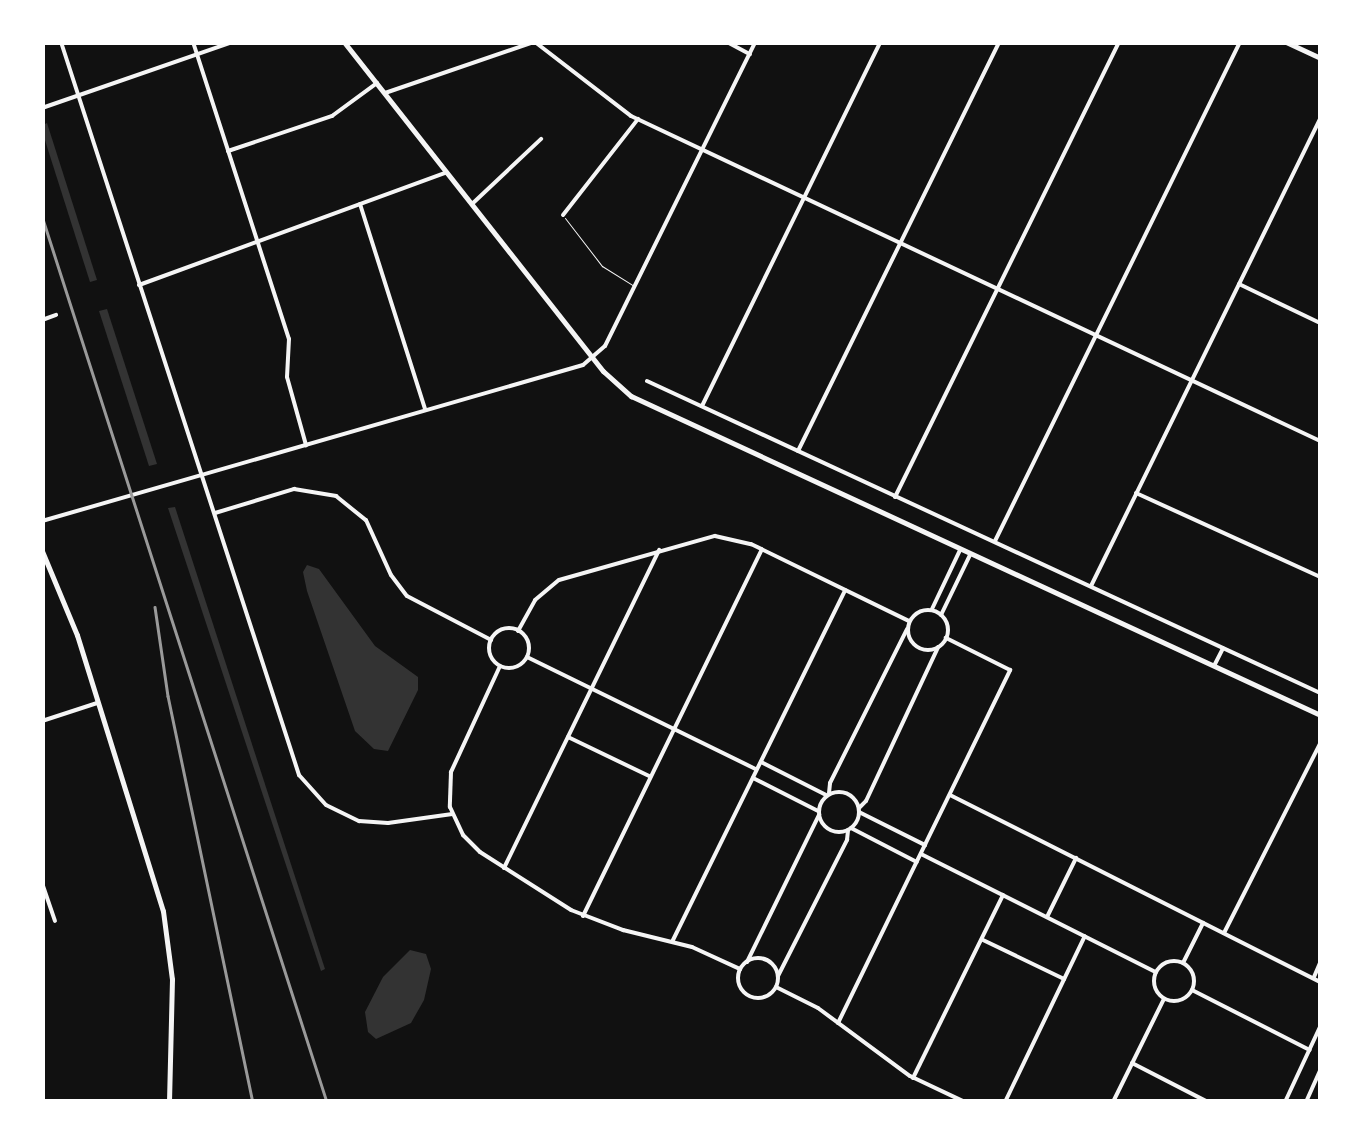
<!DOCTYPE html>
<html>
<head>
<meta charset="utf-8">
<style>
  body { margin:0 }
  #map { position:relative; width:1363px; height:1144px; overflow:hidden; background:#111; font-family:Ubuntu,sans-serif }
  div>[style] { position:absolute }
  [style*='--x'] { left:calc(var(--x)*1px); top:calc(var(--y)*1px); width:calc(var(--w)*1px); rotate:calc(var(--a)*1deg) }
  .water>* { inset:0; background:#333 }
  .service>* { height:1px; margin:-0.5px; padding:0 0.5px; transform-origin:0.5px; border-radius:0.5px; background:#f5f5f5 }
  .minor>* { height:4px; margin:-2px; padding:0 2px; transform-origin:2px; border-radius:2px; background:#f5f5f5 }
  .minor>.ring { margin:-2px; padding:0; box-sizing:content-box; background:none; border:4px solid #f5f5f5; border-radius:50% }
  .tertiary>* { height:4px; margin:-2px; padding:0 2px; transform-origin:2px; border-radius:2px; background:#f5f5f5 }
  .secondary>* { height:5px; margin:-2.5px; padding:0 2.5px; transform-origin:2.5px; border-radius:2.5px; background:#f5f5f5 }
  .primary>* { height:5px; margin:-2.5px; padding:0 2.5px; transform-origin:2.5px; border-radius:2.5px; background:#f5f5f5 }
  .trunk>* { height:5px; margin:-2.5px; padding:0 2.5px; transform-origin:2.5px; border-radius:2.5px; background:#f5f5f5 }
  .rail>* { height:2.5px; margin:-1.25px; padding:0 1.25px; transform-origin:1.25px; border-radius:1.25px; background:#9a9a9a }
  span { translate:-50% -50%; white-space:nowrap; text-align:center; line-height:1.15; -webkit-text-stroke:9px #fff; paint-order:stroke }
  .frame { position:absolute; inset:0; border:45px solid #fff; pointer-events:none }
</style>
</head>
<body>
<div id="map">
  <div class="water">
    <div style="clip-path:polygon(47px 123px,97px 280px,90px 282px,43px 134px,43px 125px)"></div>
    <div style="clip-path:polygon(107px 309px,157px 464px,149px 466px,99px 311px)"></div>
    <div style="clip-path:polygon(175px 507px,325px 969px,321px 971px,168px 508px)"></div>
    <div style="clip-path:polygon(307px 565px,319px 569px,375px 646px,418px 677px,418px 690px,388px 751px,374px 749px,355px 731px,307px 591px,303px 572px)"></div>
    <div style="clip-path:polygon(410px 950px,426px 954px,431px 969px,424px 1000px,411px 1023px,376px 1039px,368px 1032px,365px 1012px,383px 977px)"></div>
  </div>
  <div class="service">
    <div style="--x:565;--y:218;--w:61;--a:52.4"></div>
    <div style="--x:602;--y:266;--w:38;--a:32"></div>
  </div>
  <div class="minor">
    <div style="--x:61;--y:42;--w:771;--a:72.01"></div>
    <div style="--x:299;--y:775;--w:40;--a:48"></div>
    <div style="--x:326;--y:805;--w:37;--a:26"></div>
    <div style="--x:359;--y:821;--w:29;--a:4"></div>
    <div style="--x:388;--y:823;--w:65;--a:-8"></div>
    <div style="--x:193;--y:42;--w:312;--a:72.1"></div>
    <div style="--x:289;--y:339;--w:38;--a:93"></div>
    <div style="--x:287;--y:377;--w:71;--a:74.4"></div>
    <div style="--x:535;--y:42;--w:121;--a:37.6"></div>
    <div style="--x:631;--y:116;--w:762;--a:25.25"></div>
    <div style="--x:727;--y:42;--w:26;--a:28"></div>
    <div style="--x:385;--y:93;--w:157;--a:-18.9"></div>
    <div style="--x:42;--y:108;--w:202;--a:-19.1"></div>
    <div style="--x:228;--y:151;--w:110;--a:-18.6"></div>
    <div style="--x:332;--y:116;--w:56;--a:-36.3"></div>
    <div style="--x:360;--y:204;--w:215;--a:72.4"></div>
    <div style="--x:472;--y:204;--w:95;--a:-43.3"></div>
    <div style="--x:563;--y:215;--w:122;--a:-52"></div>
    <div style="--x:1239;--y:284;--w:90;--a:25.7"></div>
    <div style="--x:139;--y:285;--w:326;--a:-20.1"></div>
    <div style="--x:42;--y:320;--w:15;--a:-20"></div>
    <div style="--x:647;--y:381;--w:742;--a:24.87"></div>
    <div style="--x:702;--y:406;--w:405;--a:-63.9"></div>
    <div style="--x:798;--y:451;--w:456;--a:-63.8"></div>
    <div style="--x:1136;--y:493;--w:202;--a:24.5"></div>
    <div style="--x:895;--y:497;--w:507;--a:-63.79"></div>
    <div style="--x:215;--y:513;--w:83;--a:-16.9"></div>
    <div style="--x:294;--y:489;--w:43;--a:9.5"></div>
    <div style="--x:336;--y:496;--w:38;--a:39"></div>
    <div style="--x:366;--y:520;--w:60;--a:65.6"></div>
    <div style="--x:391;--y:575;--w:26;--a:53"></div>
    <div style="--x:407;--y:596;--w:95;--a:27.6"></div>
    <div style="--x:995;--y:541;--w:556;--a:-63.85"></div>
    <div style="--x:1091;--y:586;--w:520;--a:-63.88"></div>
    <div style="--x:932;--y:609;--w:65;--a:-64.6"></div>
    <div class="ring" style="left:908px;top:610px;width:36px;height:36px"></div>
    <div style="--x:941;--y:615;--w:67;--a:-64.2"></div>
    <div class="ring" style="left:489px;top:628px;width:36px;height:36px"></div>
    <div style="--x:518;--y:631;--w:35;--a:-61"></div>
    <div style="--x:535;--y:600;--w:31;--a:-40"></div>
    <div style="--x:559;--y:580;--w:162;--a:-15.8"></div>
    <div style="--x:715;--y:536;--w:37;--a:13"></div>
    <div style="--x:751;--y:544;--w:176;--a:26"></div>
    <div style="--x:527;--y:657;--w:255;--a:26.1"></div>
    <div style="--x:500;--y:666;--w:117;--a:114.8"></div>
    <div style="--x:451;--y:772;--w:35;--a:92"></div>
    <div style="--x:450;--y:807;--w:31;--a:65"></div>
    <div style="--x:463;--y:835;--w:24;--a:45"></div>
    <div style="--x:480;--y:852;--w:108;--a:32.5"></div>
    <div style="--x:571;--y:910;--w:56;--a:21"></div>
    <div style="--x:623;--y:930;--w:71;--a:13.8"></div>
    <div style="--x:692;--y:947;--w:53;--a:24.6"></div>
    <div style="--x:1214;--y:666;--w:20;--a:-63"></div>
    <div style="--x:42;--y:721;--w:58;--a:-18.1"></div>
    <div style="--x:568;--y:737;--w:90;--a:25.7"></div>
    <div style="--x:761;--y:762;--w:73;--a:26.9"></div>
    <div style="--x:753;--y:778;--w:73;--a:26.9"></div>
    <div class="ring" style="left:819px;top:792px;width:36px;height:36px"></div>
    <div style="--x:829;--y:793;--w:10;--a:-84"></div>
    <div style="--x:830;--y:783;--w:172;--a:-63.4"></div>
    <div style="--x:950;--y:795;--w:415;--a:26.8"></div>
    <div style="--x:859;--y:808;--w:10;--a:-45"></div>
    <div style="--x:866;--y:801;--w:170;--a:-64.9"></div>
    <div style="--x:859;--y:812;--w:74;--a:26.6"></div>
    <div style="--x:851;--y:828;--w:74;--a:27.3"></div>
    <div style="--x:921;--y:854;--w:263;--a:26.7"></div>
    <div style="--x:504;--y:868;--w:354;--a:-64"></div>
    <div style="--x:42;--y:883;--w:40;--a:71.1"></div>
    <div style="--x:583;--y:916;--w:408;--a:-64"></div>
    <div style="--x:1047;--y:917;--w:66;--a:-63.8"></div>
    <div style="--x:1224;--y:933;--w:212;--a:-63.1"></div>
    <div style="--x:673;--y:940;--w:390;--a:-63.8"></div>
    <div style="--x:983;--y:940;--w:90;--a:25.7"></div>
    <div class="ring" style="left:738px;top:958px;width:36px;height:36px"></div>
    <div class="ring" style="left:1154px;top:961px;width:36px;height:36px"></div>
    <div style="--x:747;--y:962;--w:164;--a:-63.9"></div>
    <div style="--x:1183;--y:963;--w:45;--a:-63.4"></div>
    <div style="--x:778;--y:976;--w:153;--a:-63.1"></div>
    <div style="--x:847;--y:840;--w:10;--a:-84"></div>
    <div style="--x:1314;--y:977;--w:15;--a:-67"></div>
    <div style="--x:776;--y:987;--w:47;--a:26.6"></div>
    <div style="--x:818;--y:1008;--w:114;--a:36.5"></div>
    <div style="--x:910;--y:1076;--w:61;--a:25.3"></div>
    <div style="--x:1192;--y:990;--w:132;--a:27"></div>
    <div style="--x:838;--y:1023;--w:393;--a:-64"></div>
    <div style="--x:1010;--y:670;--w:72;--a:-153.4"></div>
    <div style="--x:1132;--y:1063;--w:85;--a:27.2"></div>
    <div style="--x:913;--y:1078;--w:204;--a:-63.8"></div>
    <div style="--x:1005;--y:1102;--w:184;--a:-64.3"></div>
    <div style="--x:1113;--y:1102;--w:115;--a:-63.7"></div>
    <div style="--x:1285;--y:1102;--w:83;--a:-65"></div>
    <div style="--x:1306;--y:1102;--w:34;--a:-66"></div>
  </div>
  <div class="tertiary">
    <div style="--x:42;--y:521;--w:563;--a:-16.09"></div>
    <div style="--x:583;--y:365;--w:29;--a:-41"></div>
    <div style="--x:605;--y:346;--w:339;--a:-63.7"></div>
  </div>
  <div class="secondary">
    <div style="--x:344;--y:42;--w:419;--a:51.8"></div>
    <div style="--x:603;--y:371;--w:38;--a:42"></div>
    <div style="--x:631;--y:396;--w:759;--a:24.84"></div>
  </div>
  <div class="primary">
    <div style="--x:42;--y:551;--w:91;--a:67.4"></div>
    <div style="--x:77;--y:635;--w:289;--a:72.7"></div>
    <div style="--x:163;--y:911;--w:69;--a:82.5"></div>
    <div style="--x:172;--y:979;--w:123;--a:91.4"></div>
  </div>
  <div class="trunk">
    <div style="--x:1286;--y:42;--w:38;--a:25"></div>
  </div>
  <div class="rail">
    <div style="--x:42;--y:216;--w:931;--a:72.17"></div>
    <div style="--x:155;--y:607;--w:90;--a:81.7"></div>
    <div style="--x:168;--y:696;--w:415;--a:78.2"></div>
  </div>
  <div class="frame"></div>
</div>
</body>
</html>
